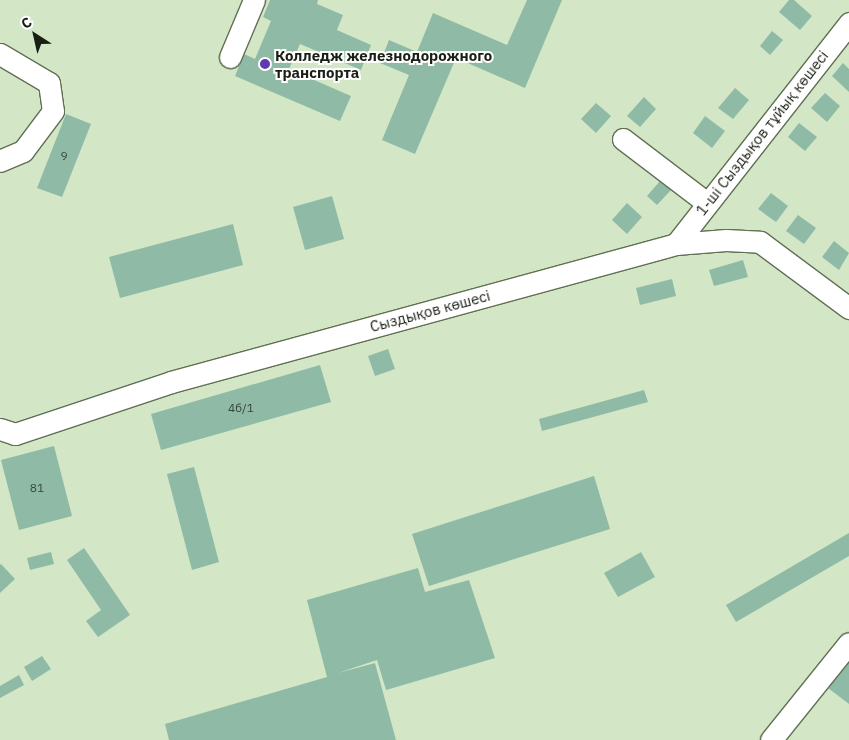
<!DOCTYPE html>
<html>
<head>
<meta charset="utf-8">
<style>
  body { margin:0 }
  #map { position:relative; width:849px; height:740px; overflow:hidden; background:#d3e6c6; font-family:"IBM Plex Sans",sans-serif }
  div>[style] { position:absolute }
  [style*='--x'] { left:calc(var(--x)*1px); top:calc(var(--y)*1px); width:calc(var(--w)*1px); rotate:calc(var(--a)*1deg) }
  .building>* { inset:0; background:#8fbba6 }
  .roads { filter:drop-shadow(1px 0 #607054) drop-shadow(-1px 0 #607054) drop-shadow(0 1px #607054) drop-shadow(0 -1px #607054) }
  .minor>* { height:21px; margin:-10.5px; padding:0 10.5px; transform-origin:10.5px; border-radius:10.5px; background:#fff }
  .dots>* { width:14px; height:14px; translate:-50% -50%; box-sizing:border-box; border:2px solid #fff; border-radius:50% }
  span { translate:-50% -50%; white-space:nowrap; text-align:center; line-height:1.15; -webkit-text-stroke:4px #fff; paint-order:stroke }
  .number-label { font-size:12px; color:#364638 }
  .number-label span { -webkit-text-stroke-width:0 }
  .poi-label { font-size:15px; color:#191f14; font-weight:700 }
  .left { translate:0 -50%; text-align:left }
  .street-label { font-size:15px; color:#191f14 }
  .north { position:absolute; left:10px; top:10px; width:50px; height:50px; -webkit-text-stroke:4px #fff; paint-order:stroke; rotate:325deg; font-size:14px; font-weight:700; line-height:20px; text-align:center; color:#191f14 }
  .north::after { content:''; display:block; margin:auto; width:18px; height:22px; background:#191f14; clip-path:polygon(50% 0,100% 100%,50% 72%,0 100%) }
</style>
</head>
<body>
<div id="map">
  <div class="building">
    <div style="clip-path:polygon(270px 0,318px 0,317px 4px,343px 15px,337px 30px,371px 45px,361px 70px,300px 44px,289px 69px,351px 96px,340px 121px,235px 76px,244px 54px,255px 59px,271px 21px,263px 17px)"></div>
    <div style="clip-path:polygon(527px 0,562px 0,525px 88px,456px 58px,415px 154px,382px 140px,409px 75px,380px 63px,389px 40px,417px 52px,433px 13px,507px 45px)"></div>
    <div style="clip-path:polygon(789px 0,794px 0,812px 16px,800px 30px,779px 12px)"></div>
    <div style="clip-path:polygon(772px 31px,783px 40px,770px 55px,760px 46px)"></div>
    <div style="clip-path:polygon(843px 63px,849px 69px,849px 92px,832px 76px)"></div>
    <div style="clip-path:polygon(735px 88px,749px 100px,733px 119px,718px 108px)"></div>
    <div style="clip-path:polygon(825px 93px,840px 106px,827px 122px,811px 108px)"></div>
    <div style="clip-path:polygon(644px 97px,656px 109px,640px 127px,627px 116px)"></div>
    <div style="clip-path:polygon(596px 103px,611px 116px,596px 133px,581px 119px)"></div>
    <div style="clip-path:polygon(66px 114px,91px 124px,62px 197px,37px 188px)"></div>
    <div style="clip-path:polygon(705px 116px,725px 131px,712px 148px,693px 133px)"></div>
    <div style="clip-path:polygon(799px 123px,817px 137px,805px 151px,788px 137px)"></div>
    <div style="clip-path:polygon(660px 181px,671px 190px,657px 205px,647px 196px)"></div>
    <div style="clip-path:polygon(771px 193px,788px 206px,776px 222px,758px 209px)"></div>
    <div style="clip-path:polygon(332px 196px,344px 239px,305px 250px,293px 207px)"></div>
    <div style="clip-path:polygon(627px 203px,642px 217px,627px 234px,612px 220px)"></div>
    <div style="clip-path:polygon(798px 215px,816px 228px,804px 244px,786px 231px)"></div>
    <div style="clip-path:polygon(233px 224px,243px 265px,120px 298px,109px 257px)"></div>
    <div style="clip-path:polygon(834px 241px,849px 253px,839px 270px,822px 257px)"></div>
    <div style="clip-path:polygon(743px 260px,748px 277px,714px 286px,709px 270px)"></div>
    <div style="clip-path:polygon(672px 279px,676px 296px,640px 305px,636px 288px)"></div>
    <div style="clip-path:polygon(388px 349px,395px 369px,375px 376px,368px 356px)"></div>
    <div style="clip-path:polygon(320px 365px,331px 402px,161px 450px,151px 414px)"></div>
    <div style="clip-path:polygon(644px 390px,648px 402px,542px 431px,539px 419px)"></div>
    <div style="clip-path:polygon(54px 446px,72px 516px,19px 530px,1px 460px)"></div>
    <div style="clip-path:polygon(194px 467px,219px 562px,192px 570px,167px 474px)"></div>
    <div style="clip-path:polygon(594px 476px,610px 529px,429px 586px,412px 534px)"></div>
    <div style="clip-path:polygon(849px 533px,849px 556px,736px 622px,726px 605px)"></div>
    <div style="clip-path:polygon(84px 548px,130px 615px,98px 637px,86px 621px,101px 610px,67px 560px)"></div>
    <div style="clip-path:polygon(51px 552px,54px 564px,30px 570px,27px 558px)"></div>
    <div style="clip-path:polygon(641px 552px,655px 577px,618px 597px,604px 573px)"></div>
    <div style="clip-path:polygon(1px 564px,15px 579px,0 593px,0 565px)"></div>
    <div style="clip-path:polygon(418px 568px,425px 592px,469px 580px,495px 658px,386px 690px,377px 660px,338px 673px,375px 663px,396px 740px,169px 740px,165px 724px,327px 677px,307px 600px)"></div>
    <div style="clip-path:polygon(42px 656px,51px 669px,32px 681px,24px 667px)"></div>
    <div style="clip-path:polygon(849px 661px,849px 704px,828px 688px)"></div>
    <div style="clip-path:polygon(19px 675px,24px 685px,0 698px,0 686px)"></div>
  </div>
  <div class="roads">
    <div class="minor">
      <div style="--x:0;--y:54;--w:57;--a:30.6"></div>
      <div style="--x:49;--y:83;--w:28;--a:82"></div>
      <div style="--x:53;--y:111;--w:50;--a:126.9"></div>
      <div style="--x:23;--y:151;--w:25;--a:157"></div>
      <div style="--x:230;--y:57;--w:62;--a:-67.2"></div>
      <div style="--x:623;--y:139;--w:106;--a:37.3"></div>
      <div style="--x:676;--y:244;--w:281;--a:-51.9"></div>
      <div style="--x:0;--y:429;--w:16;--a:18"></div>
      <div style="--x:15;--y:434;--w:164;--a:-18.4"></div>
      <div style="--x:171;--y:382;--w:524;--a:-15.28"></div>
      <div style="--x:676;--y:244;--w:50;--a:-4.6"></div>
      <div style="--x:726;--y:240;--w:34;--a:3"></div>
      <div style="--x:760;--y:242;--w:111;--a:36.6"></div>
      <div style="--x:771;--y:740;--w:124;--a:-51.2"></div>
    </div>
  </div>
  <div class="dots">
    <div style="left:265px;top:64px;background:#6038b0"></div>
  </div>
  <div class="number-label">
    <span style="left:64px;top:156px">9</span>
    <span style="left:241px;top:408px">4б/1</span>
    <span style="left:37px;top:488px">81</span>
  </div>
  <div class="poi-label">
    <span class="left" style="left:275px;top:64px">Колледж железнодорожного<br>транспорта</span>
  </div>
  <div class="street-label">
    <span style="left:762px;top:133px;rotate:-52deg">1-ші Сыздықов тұйық көшесі</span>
    <span style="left:430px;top:311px;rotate:-15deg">Сыздықов көшесі</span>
  </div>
  <div class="north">С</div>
</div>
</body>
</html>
